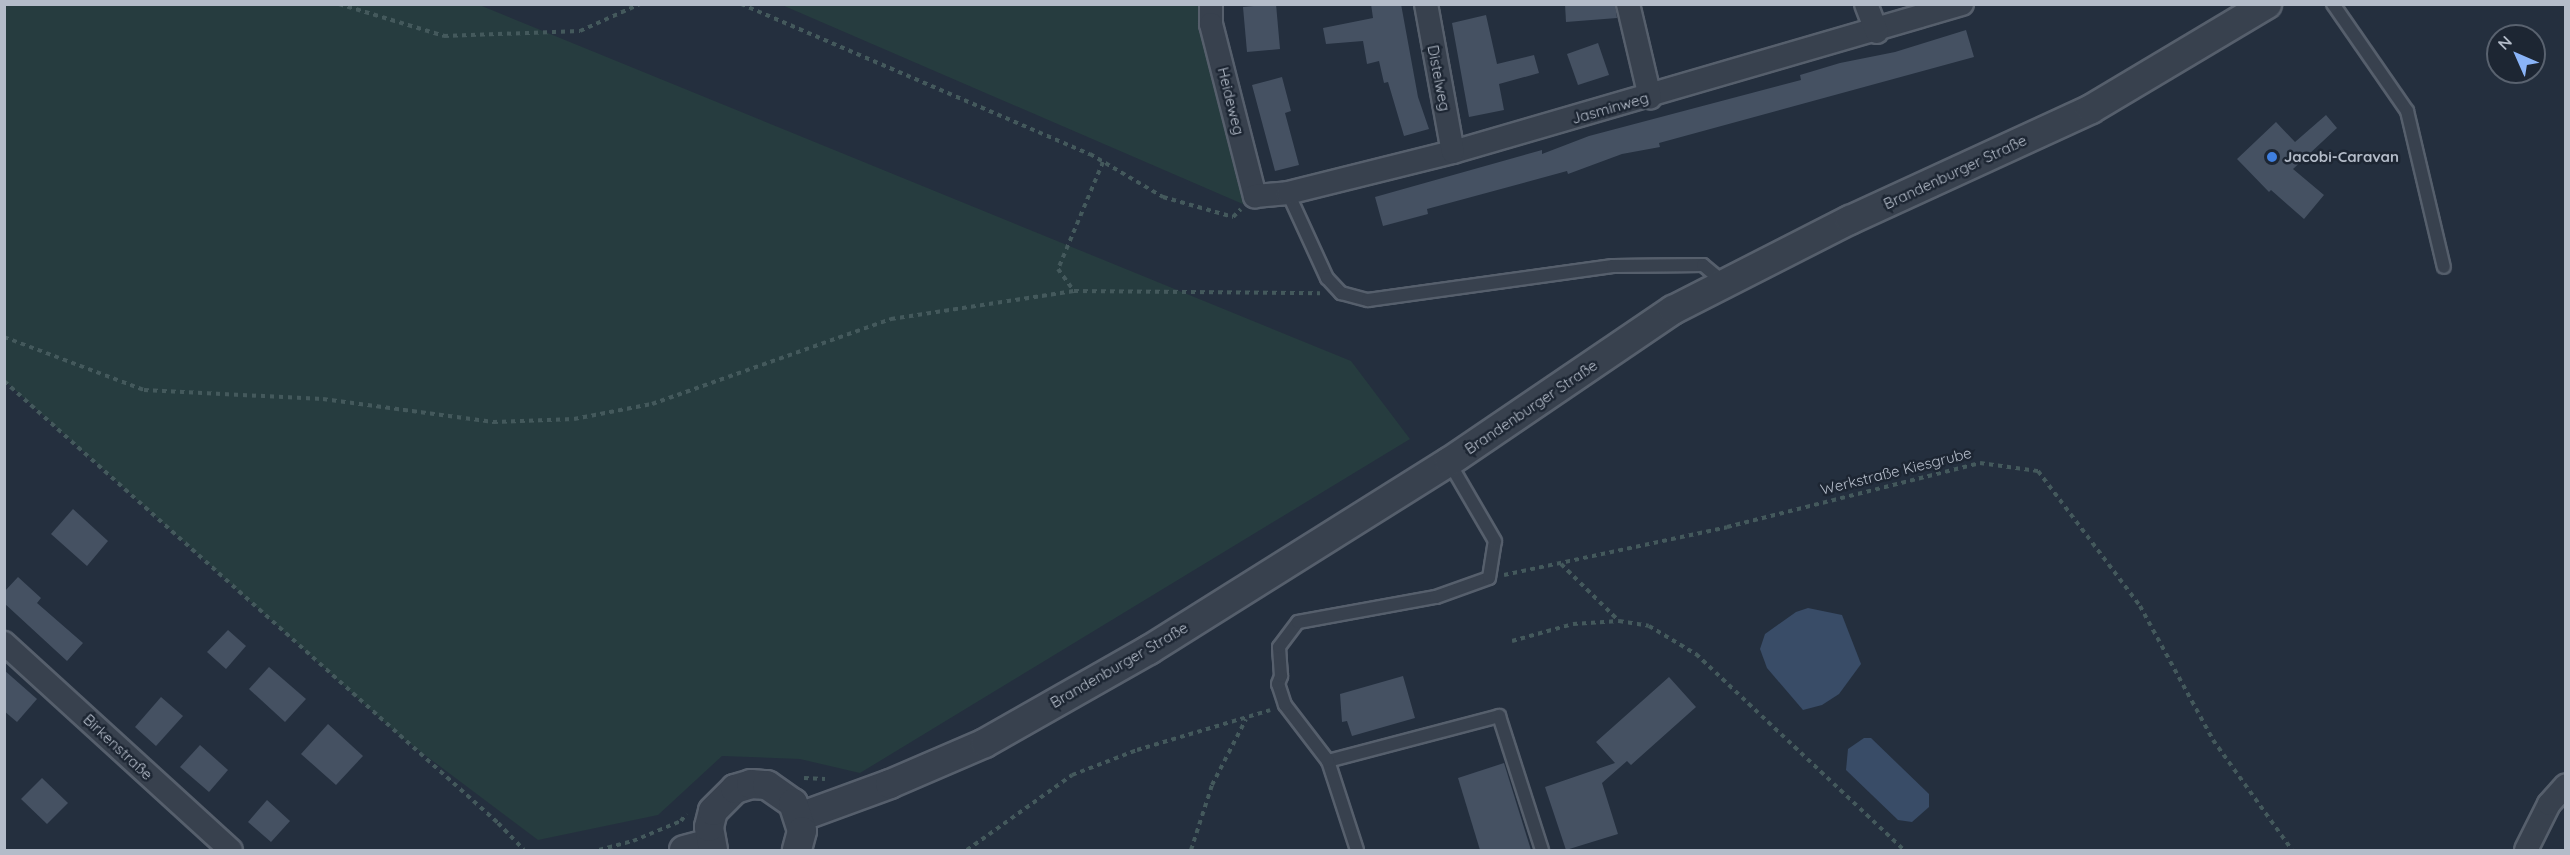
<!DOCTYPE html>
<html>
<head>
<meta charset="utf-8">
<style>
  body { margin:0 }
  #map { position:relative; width:2570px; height:855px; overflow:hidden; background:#242f3e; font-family:Quicksand,sans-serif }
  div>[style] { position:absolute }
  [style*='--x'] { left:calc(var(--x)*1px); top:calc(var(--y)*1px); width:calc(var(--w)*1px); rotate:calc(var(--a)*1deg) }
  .green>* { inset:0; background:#263c3f }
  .water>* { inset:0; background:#394c67 }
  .building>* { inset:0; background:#455162 }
  .path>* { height:4px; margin-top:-2px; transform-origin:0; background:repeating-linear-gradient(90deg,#44595c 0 4.5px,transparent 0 9px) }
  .roads { filter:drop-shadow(2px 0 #565f6c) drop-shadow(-2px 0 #565f6c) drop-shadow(0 2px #565f6c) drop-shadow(0 -2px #565f6c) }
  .service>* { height:12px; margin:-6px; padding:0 6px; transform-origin:6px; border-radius:6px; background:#38414e }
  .minor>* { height:22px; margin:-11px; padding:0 11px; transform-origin:11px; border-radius:11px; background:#38414e }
  .tertiary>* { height:28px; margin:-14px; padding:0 14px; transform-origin:14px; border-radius:14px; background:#38414e }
  .dots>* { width:16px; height:16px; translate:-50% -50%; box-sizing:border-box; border:3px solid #1d2633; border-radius:50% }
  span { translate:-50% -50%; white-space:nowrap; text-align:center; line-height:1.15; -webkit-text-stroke:5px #1d2633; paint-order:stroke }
  .street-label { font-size:15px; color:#b4bcc9 }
  .poi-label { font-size:15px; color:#b4bcc9; font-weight:700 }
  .left { translate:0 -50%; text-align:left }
  .frame { position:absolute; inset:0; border:6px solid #b4bcc9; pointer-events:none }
  .north { position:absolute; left:2486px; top:24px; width:60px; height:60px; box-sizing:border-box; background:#1d2633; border:2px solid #59626f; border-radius:50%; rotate:315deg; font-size:16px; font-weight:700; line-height:24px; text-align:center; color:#b4bcc9 }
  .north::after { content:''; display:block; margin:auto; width:21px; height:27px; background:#8ab4f8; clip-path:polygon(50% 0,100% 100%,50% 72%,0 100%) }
</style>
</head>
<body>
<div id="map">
  <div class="green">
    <div style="clip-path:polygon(477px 4px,1351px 361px,1410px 439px,860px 773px,800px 759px,722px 756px,658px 815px,538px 840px,401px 737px,5px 381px,5px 5px)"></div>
    <div style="clip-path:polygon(782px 5px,1202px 5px,1205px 38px,1252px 208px)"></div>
  </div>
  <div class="water">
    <div style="clip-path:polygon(1808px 608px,1842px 615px,1861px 664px,1839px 694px,1822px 705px,1803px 710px,1767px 668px,1760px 649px,1765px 634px,1796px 612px)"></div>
    <div style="clip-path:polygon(1864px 738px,1871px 738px,1929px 794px,1929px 807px,1912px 822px,1898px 820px,1846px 770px,1848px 749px)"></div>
  </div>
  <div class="building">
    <div style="clip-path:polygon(1276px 4px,1280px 49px,1247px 52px,1243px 7px)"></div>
    <div style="clip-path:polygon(1371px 4px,1401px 4px,1418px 97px,1429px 129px,1404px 136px,1388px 82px,1384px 83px,1379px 61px,1367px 64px,1363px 41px,1326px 44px,1323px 28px,1373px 18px)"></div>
    <div style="clip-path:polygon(1565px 4px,1615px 4px,1617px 18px,1566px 22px)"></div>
    <div style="clip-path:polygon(1486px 15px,1497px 64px,1534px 55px,1539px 73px,1499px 84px,1504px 110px,1469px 117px,1452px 23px)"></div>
    <div style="clip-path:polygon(1966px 30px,1974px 57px,1659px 143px,1660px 147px,1622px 154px,1568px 174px,1567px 171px,1427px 209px,1428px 214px,1383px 226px,1375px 197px,1542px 150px,1542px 154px,1589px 136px,1801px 80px,1800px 75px,1840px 63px,1895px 52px)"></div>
    <div style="clip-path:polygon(1598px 43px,1609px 75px,1578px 85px,1567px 54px)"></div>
    <div style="clip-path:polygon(1282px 77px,1291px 111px,1285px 113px,1299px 165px,1275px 171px,1252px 85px)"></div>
    <div style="clip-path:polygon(2326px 115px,2337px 128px,2293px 169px,2324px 195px,2304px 219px,2271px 190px,2269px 192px,2237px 159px,2276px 122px,2295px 142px)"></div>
    <div style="clip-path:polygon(73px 509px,108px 541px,87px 566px,51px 534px)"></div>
    <div style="clip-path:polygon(18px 577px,41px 598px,37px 603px,83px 643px,67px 661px,4px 603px,4px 592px)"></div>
    <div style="clip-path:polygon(228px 630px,246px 646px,226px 669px,207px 652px)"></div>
    <div style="clip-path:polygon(269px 667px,306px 699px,285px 722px,249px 689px)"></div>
    <div style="clip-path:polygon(4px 670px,37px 699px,17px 722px,4px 711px)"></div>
    <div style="clip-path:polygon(1403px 676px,1415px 718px,1352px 736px,1347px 721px,1342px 722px,1340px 694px)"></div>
    <div style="clip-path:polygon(1669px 677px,1696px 707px,1631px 765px,1627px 761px,1602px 783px,1618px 834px,1566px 850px,1545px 787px,1615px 763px,1596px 742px)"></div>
    <div style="clip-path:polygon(161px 697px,183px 716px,156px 746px,135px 727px)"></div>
    <div style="clip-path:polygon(328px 724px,363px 756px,336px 785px,301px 754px)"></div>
    <div style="clip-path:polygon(200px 745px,228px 770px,209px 792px,180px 767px)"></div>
    <div style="clip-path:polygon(1504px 763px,1531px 850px,1480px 850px,1458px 778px)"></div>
    <div style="clip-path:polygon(42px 778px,68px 803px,47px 824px,21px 799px)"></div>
    <div style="clip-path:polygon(267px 800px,290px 821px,271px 842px,248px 822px)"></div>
  </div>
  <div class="path">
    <div style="--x:339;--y:4;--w:110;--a:16.9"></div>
    <div style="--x:444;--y:36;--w:136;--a:-2.1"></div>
    <div style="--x:580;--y:31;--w:66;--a:-24.2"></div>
    <div style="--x:741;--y:4;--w:380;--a:23.3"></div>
    <div style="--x:1090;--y:154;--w:85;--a:30.5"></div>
    <div style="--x:1163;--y:197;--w:73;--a:15.9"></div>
    <div style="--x:1233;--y:217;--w:11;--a:-45"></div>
    <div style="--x:1103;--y:162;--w:116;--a:112.8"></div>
    <div style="--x:1058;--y:269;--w:27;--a:54"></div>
    <div style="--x:1074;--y:291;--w:246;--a:0.5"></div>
    <div style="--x:4;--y:337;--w:150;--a:20.7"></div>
    <div style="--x:144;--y:390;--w:179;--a:2.9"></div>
    <div style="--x:323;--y:399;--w:172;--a:7.7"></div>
    <div style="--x:493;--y:422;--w:81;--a:-2.1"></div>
    <div style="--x:574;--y:419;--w:79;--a:-10.9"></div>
    <div style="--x:652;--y:404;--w:254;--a:-19.6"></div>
    <div style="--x:891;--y:319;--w:185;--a:-8.7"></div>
    <div style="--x:4;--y:381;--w:663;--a:41.82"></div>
    <div style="--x:498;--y:823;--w:37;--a:46"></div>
    <div style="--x:1561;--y:564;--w:81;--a:44.5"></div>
    <div style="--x:1504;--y:575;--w:228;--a:-12.1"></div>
    <div style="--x:1727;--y:527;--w:261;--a:-14.2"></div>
    <div style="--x:1980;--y:463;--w:59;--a:7.9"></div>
    <div style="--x:2038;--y:471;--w:169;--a:52.9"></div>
    <div style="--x:2140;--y:606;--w:153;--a:61.4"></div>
    <div style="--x:2213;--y:740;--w:135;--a:54.3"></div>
    <div style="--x:1512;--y:641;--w:63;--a:-15.6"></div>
    <div style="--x:1573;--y:624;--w:46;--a:-3.7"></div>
    <div style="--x:1619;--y:621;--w:30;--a:9"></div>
    <div style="--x:1649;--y:626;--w:55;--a:30.8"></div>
    <div style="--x:1696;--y:654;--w:286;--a:43.3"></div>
    <div style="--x:804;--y:778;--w:21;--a:3"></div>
    <div style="--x:599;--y:850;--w:35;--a:-15"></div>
    <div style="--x:633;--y:841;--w:52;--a:-22.6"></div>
    <div style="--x:681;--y:821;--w:9;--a:-54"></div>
    <div style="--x:967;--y:850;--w:129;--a:-35.5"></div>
    <div style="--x:1072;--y:775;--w:70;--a:-21"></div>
    <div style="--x:1137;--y:750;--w:139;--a:-16.7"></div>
    <div style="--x:1191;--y:850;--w:68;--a:-72.1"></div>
    <div style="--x:1212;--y:785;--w:74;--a:-62.7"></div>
  </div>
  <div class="roads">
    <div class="service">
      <div style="--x:2333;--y:4;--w:130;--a:55.3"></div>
      <div style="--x:2407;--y:111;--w:160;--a:76.7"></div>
      <div style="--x:1288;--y:193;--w:94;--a:65.4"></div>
      <div style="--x:1327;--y:278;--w:21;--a:47"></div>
      <div style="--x:1341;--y:293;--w:28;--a:15"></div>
      <div style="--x:1368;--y:300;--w:247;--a:-7.9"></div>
      <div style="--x:1613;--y:266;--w:90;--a:-0.6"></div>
      <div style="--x:1703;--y:265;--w:26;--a:40"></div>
      <div style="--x:1328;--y:761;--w:177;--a:-14.7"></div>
      <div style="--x:1499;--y:716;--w:141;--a:72.2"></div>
      <div style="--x:1357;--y:850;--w:94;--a:-108"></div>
      <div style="--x:1328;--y:761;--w:71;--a:-127.5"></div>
      <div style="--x:1285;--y:705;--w:22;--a:-108"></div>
      <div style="--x:1278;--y:684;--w:9;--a:-69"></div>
      <div style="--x:1281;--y:676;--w:29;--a:-94"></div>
      <div style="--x:1279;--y:647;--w:31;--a:-53"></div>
      <div style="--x:1298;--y:622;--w:140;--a:-10.3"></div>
      <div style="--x:1436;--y:597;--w:56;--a:-19.7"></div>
      <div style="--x:1489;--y:578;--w:37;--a:-81"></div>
      <div style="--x:1495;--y:541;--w:91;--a:-120.2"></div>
    </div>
    <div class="minor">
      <div style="--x:1211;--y:4;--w:20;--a:90"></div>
      <div style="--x:1211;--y:24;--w:178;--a:75.7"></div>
      <div style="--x:1255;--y:196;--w:33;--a:-5"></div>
      <div style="--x:1288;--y:193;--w:170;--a:-14"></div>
      <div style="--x:1453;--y:152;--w:530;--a:-16.21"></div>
      <div style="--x:1426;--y:4;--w:150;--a:79.7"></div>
      <div style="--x:1628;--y:4;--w:96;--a:76.7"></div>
      <div style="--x:1866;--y:4;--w:30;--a:69"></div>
      <div style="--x:4;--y:643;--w:307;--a:42.4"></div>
      <div style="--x:2526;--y:850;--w:51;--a:-63.4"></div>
      <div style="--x:2549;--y:804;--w:25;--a:-48"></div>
    </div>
    <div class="tertiary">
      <div style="--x:800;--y:817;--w:96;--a:-20.1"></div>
      <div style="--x:890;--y:784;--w:103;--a:-23.3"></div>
      <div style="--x:985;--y:743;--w:189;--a:-29.6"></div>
      <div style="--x:1149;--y:650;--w:354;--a:-32.1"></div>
      <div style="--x:1449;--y:462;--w:271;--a:-34.2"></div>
      <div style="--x:1673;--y:310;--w:199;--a:-27"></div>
      <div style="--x:1850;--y:220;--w:265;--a:-24.7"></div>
      <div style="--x:2091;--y:109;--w:205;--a:-30.8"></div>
      <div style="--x:684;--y:850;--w:27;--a:-15"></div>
      <div style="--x:713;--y:850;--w:23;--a:-100"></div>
      <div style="--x:709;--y:827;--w:16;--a:-76"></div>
      <div style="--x:713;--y:811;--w:31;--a:-45"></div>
      <div style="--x:735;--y:789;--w:17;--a:-17"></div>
      <div style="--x:751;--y:784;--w:16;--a:4"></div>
      <div style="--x:767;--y:785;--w:32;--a:35"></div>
      <div style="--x:793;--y:803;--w:29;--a:72"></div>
      <div style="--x:802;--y:831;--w:20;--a:105"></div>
    </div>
  </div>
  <div class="dots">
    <div style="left:2272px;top:157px;background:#3f7fe0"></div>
  </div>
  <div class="street-label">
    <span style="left:1439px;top:78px;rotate:79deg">Distelweg</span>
    <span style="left:1231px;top:101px;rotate:76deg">Heideweg</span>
    <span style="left:1610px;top:108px;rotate:-16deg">Jasminweg</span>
    <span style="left:1955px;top:172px;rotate:-25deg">Brandenburger Straße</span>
    <span style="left:1531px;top:407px;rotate:-34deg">Brandenburger Straße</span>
    <span style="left:1896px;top:471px;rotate:-14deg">Werkstraße Kiesgrube</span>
    <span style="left:1119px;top:665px;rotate:-30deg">Brandenburger Straße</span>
    <span style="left:118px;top:747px;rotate:43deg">Birkenstraße</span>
  </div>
  <div class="poi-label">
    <span class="left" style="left:2284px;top:157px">Jacobi-Caravan</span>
  </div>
  <div class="frame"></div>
  <div class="north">N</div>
</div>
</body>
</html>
